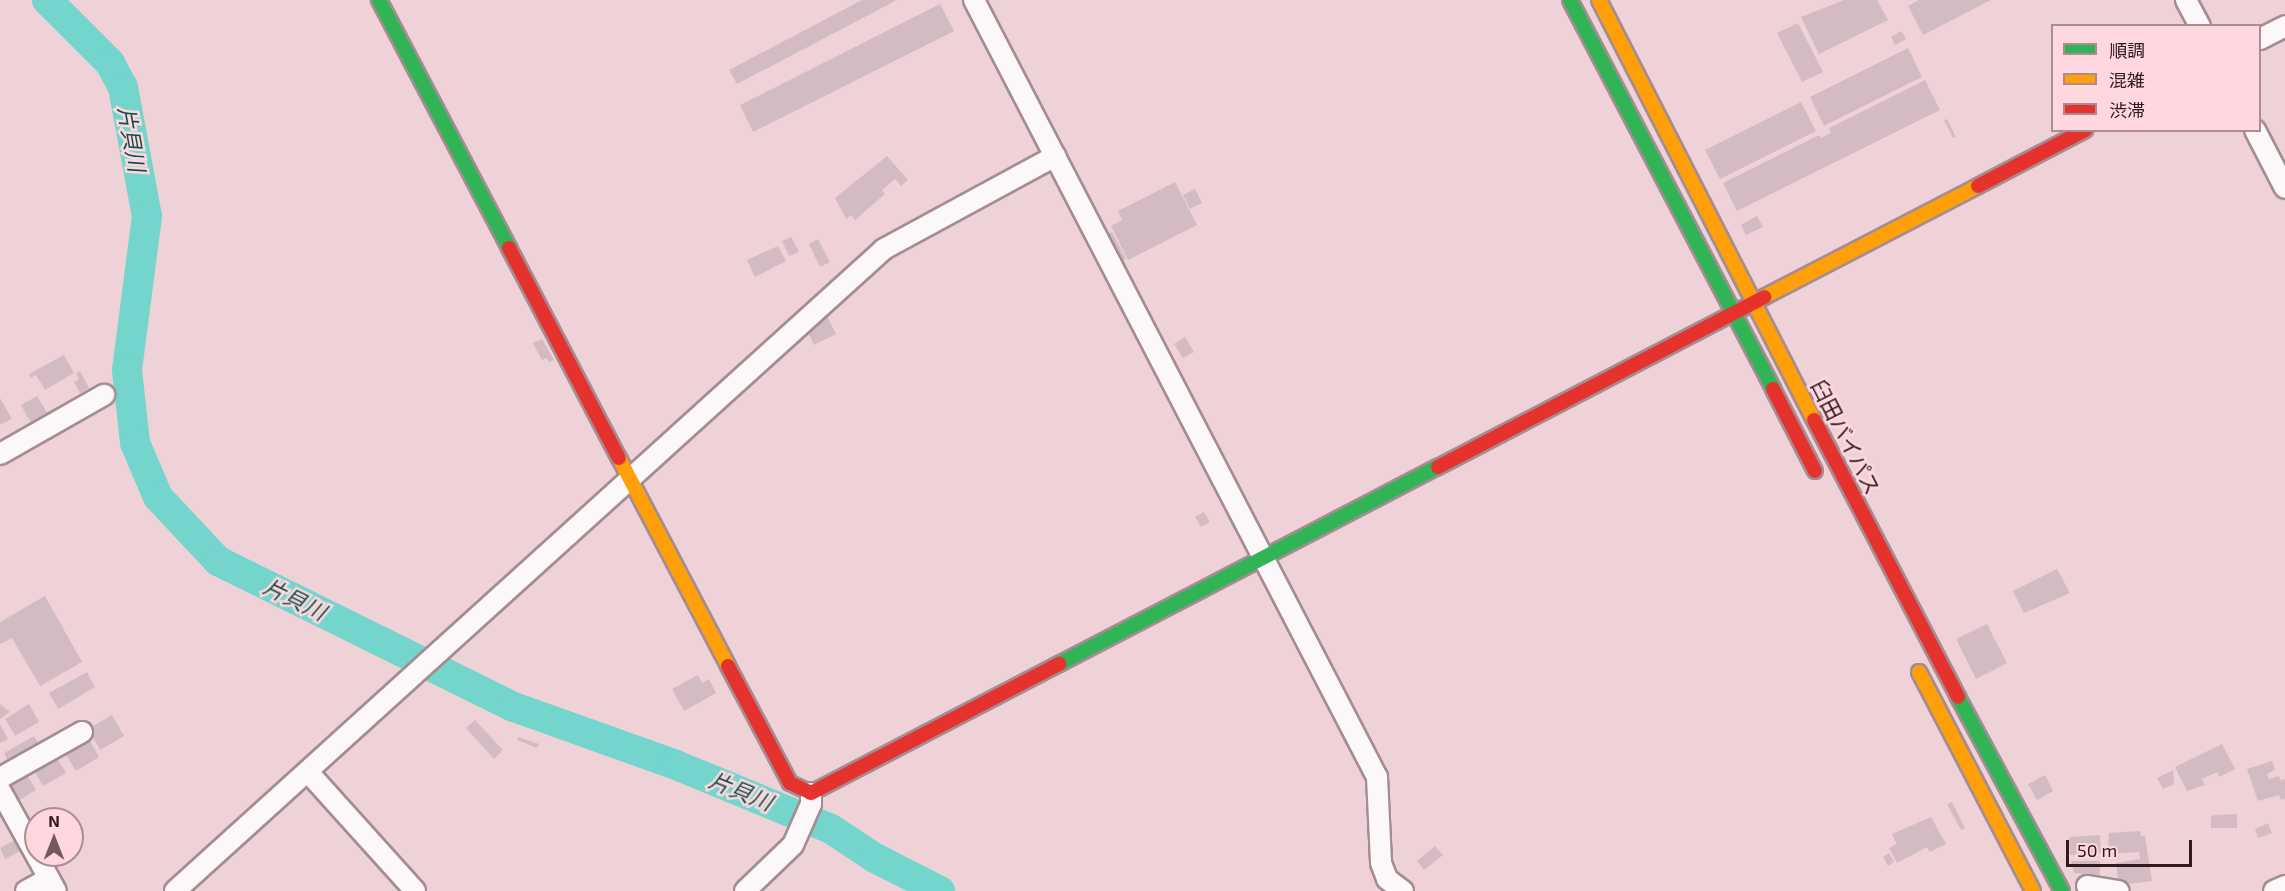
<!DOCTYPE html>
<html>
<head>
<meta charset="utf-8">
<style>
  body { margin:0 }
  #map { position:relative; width:2285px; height:891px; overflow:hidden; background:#eed2d7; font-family:"Exo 2","Noto Sans JP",sans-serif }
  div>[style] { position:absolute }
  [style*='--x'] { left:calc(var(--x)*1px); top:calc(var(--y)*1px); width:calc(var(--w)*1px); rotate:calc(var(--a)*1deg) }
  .river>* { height:30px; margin:-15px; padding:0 15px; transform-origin:15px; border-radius:15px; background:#74d5cd }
  .building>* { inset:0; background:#d2bbc3 }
  .roads { filter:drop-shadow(2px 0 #a48d92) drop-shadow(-2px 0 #a48d92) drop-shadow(0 2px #a48d92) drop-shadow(0 -2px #a48d92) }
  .street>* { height:20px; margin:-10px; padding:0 10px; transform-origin:10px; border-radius:10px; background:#fcf8f9 }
  .fast>* { height:14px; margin:-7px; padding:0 7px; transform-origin:7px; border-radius:7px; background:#30b455 }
  .slow>* { height:14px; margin:-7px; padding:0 7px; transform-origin:7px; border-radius:7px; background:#ff9f0a }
  .jam>* { height:14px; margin:-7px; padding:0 7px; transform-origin:7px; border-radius:7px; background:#e5322d }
  span { translate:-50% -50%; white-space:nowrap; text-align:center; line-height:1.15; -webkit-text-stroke:5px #ffd7de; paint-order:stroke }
  .street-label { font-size:21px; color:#311a1f }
  .water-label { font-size:22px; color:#10504a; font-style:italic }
  .legend { position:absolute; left:2051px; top:24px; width:210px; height:108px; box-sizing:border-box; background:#ffd7de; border:2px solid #ad8b92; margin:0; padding:8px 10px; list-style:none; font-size:18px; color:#311a1f }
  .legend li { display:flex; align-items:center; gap:12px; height:30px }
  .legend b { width:30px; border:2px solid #ad8b92 }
  .north { position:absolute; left:24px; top:807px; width:60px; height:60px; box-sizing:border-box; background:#ffd7de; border:2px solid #ad8b92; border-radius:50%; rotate:0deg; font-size:16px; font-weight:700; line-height:24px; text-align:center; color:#311a1f }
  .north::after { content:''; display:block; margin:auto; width:21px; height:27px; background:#735a5f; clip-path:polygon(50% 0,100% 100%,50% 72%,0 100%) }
  .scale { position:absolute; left:2066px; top:840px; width:126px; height:27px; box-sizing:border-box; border:3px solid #311a1f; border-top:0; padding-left:8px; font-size:18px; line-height:21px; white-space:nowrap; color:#311a1f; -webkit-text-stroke:4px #ffd7de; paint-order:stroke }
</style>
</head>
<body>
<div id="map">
  <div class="river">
    <div style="--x:47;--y:0;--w:89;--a:45"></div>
    <div style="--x:110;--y:63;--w:27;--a:62"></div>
    <div style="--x:123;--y:87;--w:131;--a:79.5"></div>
    <div style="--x:147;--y:216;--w:155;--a:97.4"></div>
    <div style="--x:127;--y:370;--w:73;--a:83.7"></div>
    <div style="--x:135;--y:443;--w:59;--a:66.9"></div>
    <div style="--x:158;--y:497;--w:88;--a:46.8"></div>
    <div style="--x:218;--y:561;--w:330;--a:26.3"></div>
    <div style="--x:514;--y:707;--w:172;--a:19.7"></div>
    <div style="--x:676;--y:765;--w:168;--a:22.4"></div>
    <div style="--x:831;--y:829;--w:53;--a:33.4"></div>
    <div style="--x:875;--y:858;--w:73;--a:26.9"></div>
  </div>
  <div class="building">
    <div style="clip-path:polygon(862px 0,897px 0,737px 84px,729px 70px)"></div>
    <div style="clip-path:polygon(1844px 0,1877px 0,1888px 20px,1819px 54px,1801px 17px)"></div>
    <div style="clip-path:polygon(1919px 0,1991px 0,1923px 35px,1908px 6px)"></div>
    <div style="clip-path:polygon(940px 4px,954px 31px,753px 132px,740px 105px)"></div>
    <div style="clip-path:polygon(1798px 23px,1823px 72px,1802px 82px,1777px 33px)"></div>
    <div style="clip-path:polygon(1901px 31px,1906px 39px,1895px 45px,1891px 37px)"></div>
    <div style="clip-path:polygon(1908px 48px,1922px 77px,1824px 126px,1810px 97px)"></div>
    <div style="clip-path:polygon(1925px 80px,1940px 110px,1737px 211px,1723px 183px,1819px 135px,1821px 138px,1831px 133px,1829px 128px)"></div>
    <div style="clip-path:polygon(1801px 102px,1816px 131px,1720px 179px,1705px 150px)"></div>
    <div style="clip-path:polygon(1947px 119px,1956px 137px,1953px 138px,1944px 120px)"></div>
    <div style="clip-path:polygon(887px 156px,908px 180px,901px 186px,895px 179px,882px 190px,885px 194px,855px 220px,851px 215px,846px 219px,835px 198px)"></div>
    <div style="clip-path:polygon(1175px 182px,1197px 225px,1128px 260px,1111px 226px,1122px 220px,1118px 211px)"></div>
    <div style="clip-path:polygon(1195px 189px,1202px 203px,1190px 209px,1183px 195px)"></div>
    <div style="clip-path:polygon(1757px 216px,1763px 227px,1746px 235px,1741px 225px)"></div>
    <div style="clip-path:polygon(1112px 232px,1126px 259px,1118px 263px,1104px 236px)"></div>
    <div style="clip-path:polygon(791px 237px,799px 252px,789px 256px,782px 241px)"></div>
    <div style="clip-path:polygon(818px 239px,830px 262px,820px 267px,809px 244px)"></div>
    <div style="clip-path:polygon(778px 246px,786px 261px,755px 277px,747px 260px)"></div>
    <div style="clip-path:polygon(827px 316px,836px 334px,814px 345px,805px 326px)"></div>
    <div style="clip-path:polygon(1185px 337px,1194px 352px,1183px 358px,1174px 344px)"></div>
    <div style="clip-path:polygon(542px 339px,554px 360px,549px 362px,546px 358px,542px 360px,533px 343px)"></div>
    <div style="clip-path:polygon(64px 355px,74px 373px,45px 390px,36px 375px,31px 378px,29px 374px)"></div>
    <div style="clip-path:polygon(80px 371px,89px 388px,80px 393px,74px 382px,79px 379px,76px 373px)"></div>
    <div style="clip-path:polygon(37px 396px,49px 416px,33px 426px,21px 405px)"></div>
    <div style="clip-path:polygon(0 398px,12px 419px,0 425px)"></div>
    <div style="clip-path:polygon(1204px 512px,1210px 522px,1201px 527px,1195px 517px)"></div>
    <div style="clip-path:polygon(2057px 569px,2070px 593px,2024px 613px,2013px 591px)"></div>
    <div style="clip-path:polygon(45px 596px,82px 662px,40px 686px,12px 638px,0 644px,0 622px)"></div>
    <div style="clip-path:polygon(1987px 624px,2007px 663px,1976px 679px,1956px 639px)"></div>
    <div style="clip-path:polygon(87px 672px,95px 687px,58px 709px,49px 693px)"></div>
    <div style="clip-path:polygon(698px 675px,702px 683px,709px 679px,716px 693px,684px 711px,672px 689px)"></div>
    <div style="clip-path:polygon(0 704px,10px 712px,0 719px)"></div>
    <div style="clip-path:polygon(29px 704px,39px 722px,15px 736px,5px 719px)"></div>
    <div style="clip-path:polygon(112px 715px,124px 736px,100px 750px,88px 729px)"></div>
    <div style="clip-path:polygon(475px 720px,503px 750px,494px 759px,466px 728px)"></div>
    <div style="clip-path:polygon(0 724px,8px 739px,0 743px)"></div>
    <div style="clip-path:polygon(34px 736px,41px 748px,10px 765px,4px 753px)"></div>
    <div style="clip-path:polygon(518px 737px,539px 744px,537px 748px,517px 740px)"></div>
    <div style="clip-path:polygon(89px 739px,99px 757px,76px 771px,65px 753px)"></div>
    <div style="clip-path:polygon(2222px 744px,2235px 769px,2219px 777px,2217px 772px,2202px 779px,2205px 785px,2187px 791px,2175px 767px)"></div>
    <div style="clip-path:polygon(55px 755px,66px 773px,43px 786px,33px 768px)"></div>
    <div style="clip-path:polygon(2272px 761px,2275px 770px,2267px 774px,2269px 779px,2279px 776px,2280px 780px,2285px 779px,2285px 799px,2281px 800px,2279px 795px,2258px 801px,2247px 769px)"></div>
    <div style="clip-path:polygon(2173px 770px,2174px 784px,2163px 789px,2157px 778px)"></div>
    <div style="clip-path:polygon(27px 775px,36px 790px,16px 802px,7px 786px)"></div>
    <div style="clip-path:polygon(2045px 775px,2053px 791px,2037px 800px,2028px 784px)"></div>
    <div style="clip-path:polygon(1952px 802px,1965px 828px,1961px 830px,1947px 804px)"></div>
    <div style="clip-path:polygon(2237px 814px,2237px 828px,2211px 828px,2211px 817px,2215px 815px)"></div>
    <div style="clip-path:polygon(1931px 817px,1946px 844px,1930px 852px,1927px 847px,1897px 863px,1889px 848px,1897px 844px,1892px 834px)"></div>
    <div style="clip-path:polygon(2268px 823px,2272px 833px,2258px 838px,2255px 829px)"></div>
    <div style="clip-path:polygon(2140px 831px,2141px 836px,2145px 836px,2152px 881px,2119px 885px,2116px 863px,2140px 859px,2139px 852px,2108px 854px,2109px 833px)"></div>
    <div style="clip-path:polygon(2100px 835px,2101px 853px,2070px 855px,2069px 837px)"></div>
    <div style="clip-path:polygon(17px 839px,22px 850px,5px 859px,0 848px)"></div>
    <div style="clip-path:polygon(1435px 846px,1443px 855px,1424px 870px,1417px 861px)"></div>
    <div style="clip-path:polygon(1889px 853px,1894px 862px,1888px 866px,1883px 857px)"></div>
    <div style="clip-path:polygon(2071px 861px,2100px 861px,2100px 875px,2074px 873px)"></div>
  </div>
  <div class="roads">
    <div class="street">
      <div style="--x:974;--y:0;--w:875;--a:62.59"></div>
      <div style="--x:1377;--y:777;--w:86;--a:87.3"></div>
      <div style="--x:1381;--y:863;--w:17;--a:69"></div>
      <div style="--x:1387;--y:879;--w:20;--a:37"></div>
      <div style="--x:2186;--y:0;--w:30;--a:62"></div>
      <div style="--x:2260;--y:39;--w:28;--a:-27"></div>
      <div style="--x:2255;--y:130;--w:65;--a:62.7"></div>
      <div style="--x:0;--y:454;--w:120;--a:-29.6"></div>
      <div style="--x:308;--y:772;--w:160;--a:48"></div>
      <div style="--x:0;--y:778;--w:94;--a:-29.3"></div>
      <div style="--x:0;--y:790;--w:115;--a:61"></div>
      <div style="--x:2087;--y:886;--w:32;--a:9"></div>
      <div style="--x:26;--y:891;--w:26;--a:-29"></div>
      <div style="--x:175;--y:891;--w:956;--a:-42.16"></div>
      <div style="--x:884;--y:249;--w:195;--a:-28.5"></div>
      <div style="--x:745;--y:891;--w:66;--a:-43.8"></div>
      <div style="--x:793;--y:845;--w:45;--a:-66.3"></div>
      <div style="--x:811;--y:804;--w:11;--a:-90"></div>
      <div style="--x:2274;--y:891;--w:12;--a:-24"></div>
    </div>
    <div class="fast">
      <div style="--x:379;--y:0;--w:280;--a:62.3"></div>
      <div style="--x:1570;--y:0;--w:439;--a:62.4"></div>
      <div style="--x:1059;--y:664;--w:427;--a:-27.5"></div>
      <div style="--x:1958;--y:697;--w:220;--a:61.8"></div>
    </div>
    <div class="slow">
      <div style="--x:1599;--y:0;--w:472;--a:62.9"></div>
      <div style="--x:1764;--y:297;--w:241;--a:-27.4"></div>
      <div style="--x:619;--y:458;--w:235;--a:62.3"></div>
      <div style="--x:1919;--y:672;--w:247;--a:62.5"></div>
    </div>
    <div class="jam">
      <div style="--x:1978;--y:186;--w:121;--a:-27.6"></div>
      <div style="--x:509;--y:248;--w:237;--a:62.4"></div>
      <div style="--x:1773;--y:389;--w:92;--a:62.9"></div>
      <div style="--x:1814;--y:420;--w:312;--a:62.5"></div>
      <div style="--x:1438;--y:467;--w:368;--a:-27.5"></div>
      <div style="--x:728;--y:666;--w:132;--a:62.1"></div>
      <div style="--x:790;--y:783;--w:23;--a:25"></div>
      <div style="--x:811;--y:793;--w:280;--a:-27.5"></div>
    </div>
  </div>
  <div class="street-label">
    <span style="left:1846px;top:437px;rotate:63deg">臼田バイパス</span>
  </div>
  <div class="water-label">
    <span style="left:132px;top:139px;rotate:80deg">片貝川</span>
    <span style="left:295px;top:599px;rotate:26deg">片貝川</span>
    <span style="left:741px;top:791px;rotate:22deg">片貝川</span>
  </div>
  <ul class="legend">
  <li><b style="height:8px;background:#30b455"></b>順調</li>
  <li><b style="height:8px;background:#ff9f0a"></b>混雑</li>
  <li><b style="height:8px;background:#e5322d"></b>渋滞</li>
  </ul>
  <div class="north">N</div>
  <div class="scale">50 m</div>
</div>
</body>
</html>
